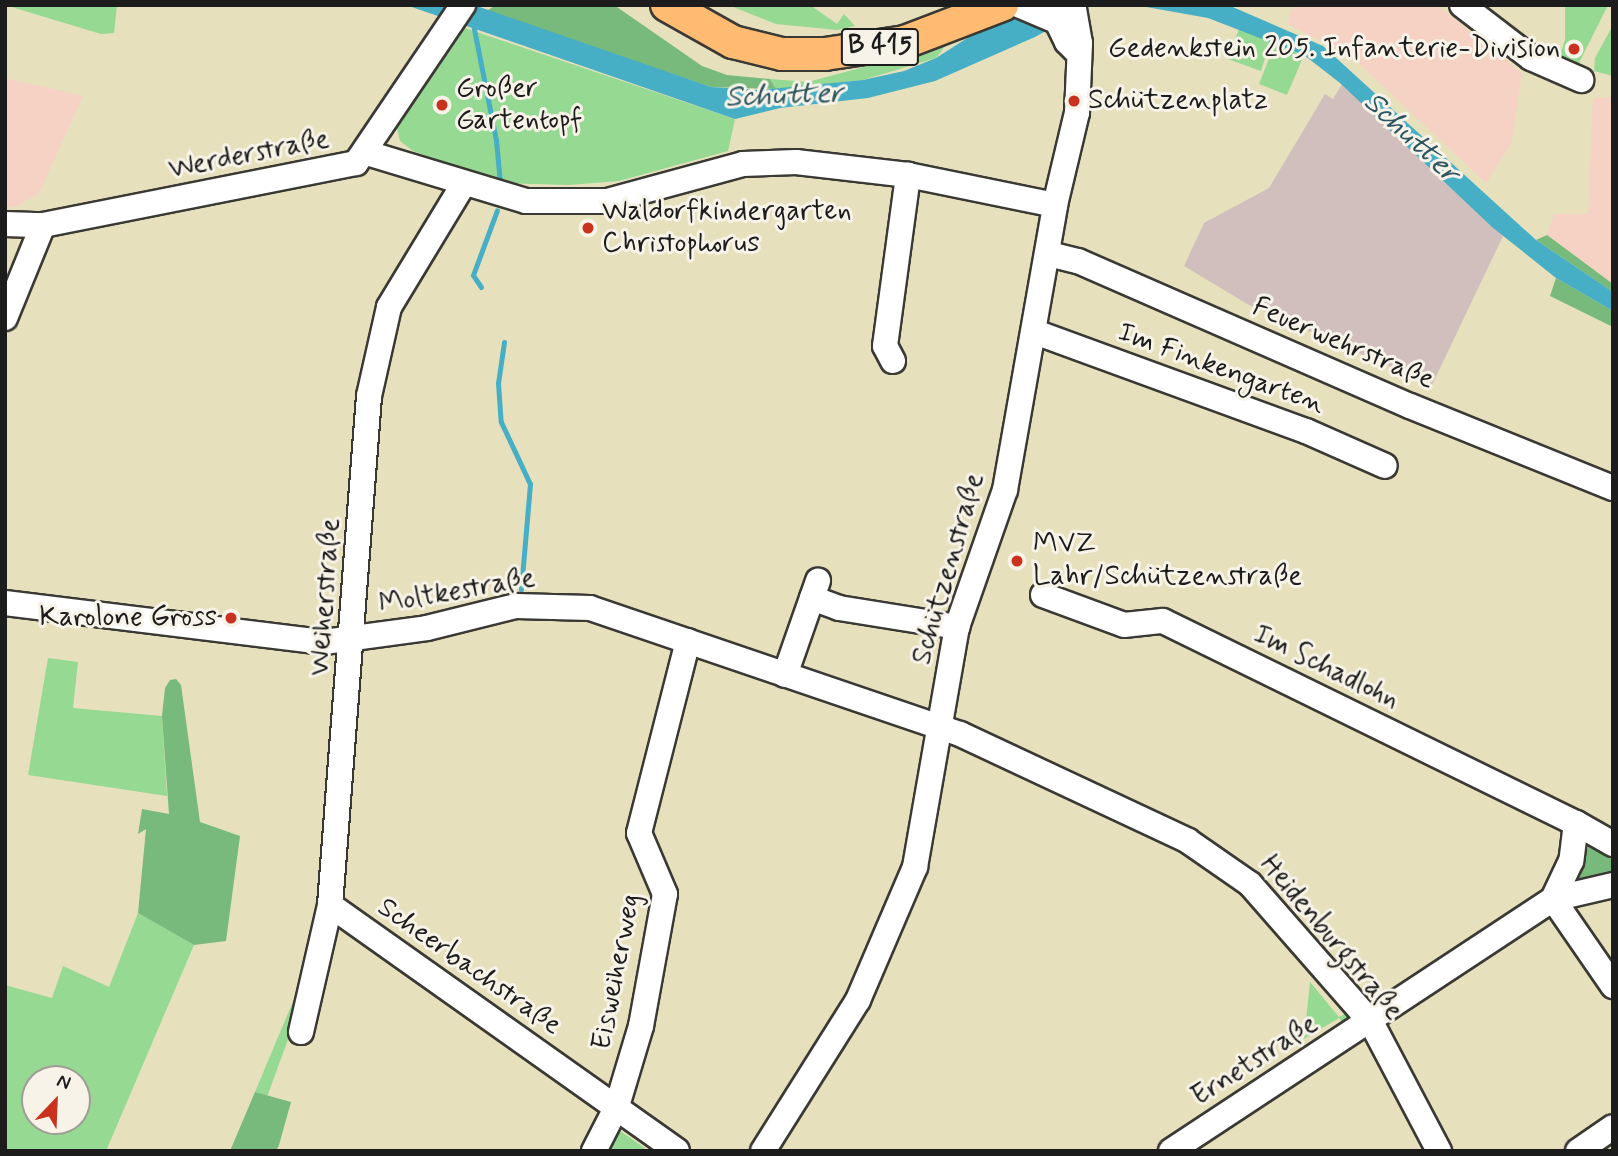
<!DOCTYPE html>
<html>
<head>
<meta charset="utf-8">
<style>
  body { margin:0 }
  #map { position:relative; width:1618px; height:1156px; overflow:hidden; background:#e6e0bd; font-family:Mynerve,sans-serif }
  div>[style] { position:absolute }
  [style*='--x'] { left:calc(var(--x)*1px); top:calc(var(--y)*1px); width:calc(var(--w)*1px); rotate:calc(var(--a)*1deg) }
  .built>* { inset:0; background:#f5d2c3 }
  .industrial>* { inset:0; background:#d1bfbd }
  .green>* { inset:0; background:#95d992 }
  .forest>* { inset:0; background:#78b97c }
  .water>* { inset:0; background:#46aec5 }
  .stream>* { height:5px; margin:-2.5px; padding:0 2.5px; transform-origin:2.5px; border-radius:2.5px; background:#46aec5 }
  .roads { filter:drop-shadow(2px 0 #3a3934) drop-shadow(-2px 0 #3a3934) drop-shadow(0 2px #3a3934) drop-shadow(0 -2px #3a3934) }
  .minor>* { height:24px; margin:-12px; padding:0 12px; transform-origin:12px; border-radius:12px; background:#fff }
  .major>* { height:32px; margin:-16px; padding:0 16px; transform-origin:16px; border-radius:16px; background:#ffbb71 }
  .dots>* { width:19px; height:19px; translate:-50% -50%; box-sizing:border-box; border:4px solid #f7f3e8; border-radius:50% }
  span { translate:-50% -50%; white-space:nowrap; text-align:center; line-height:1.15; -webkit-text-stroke:6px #f7f3e8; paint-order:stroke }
  .shield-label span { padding:2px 5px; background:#f7f3e8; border:2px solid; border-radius:5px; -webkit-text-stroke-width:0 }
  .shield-label { font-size:26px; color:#1c1c1c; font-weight:700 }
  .poi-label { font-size:28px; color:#1c1c1c }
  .right { translate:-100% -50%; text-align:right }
  .left { translate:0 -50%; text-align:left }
  .street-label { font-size:28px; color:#1c1c1c }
  .water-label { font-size:30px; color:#2d5660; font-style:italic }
  .frame { position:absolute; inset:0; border:7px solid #1c1c1c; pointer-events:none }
  .north { position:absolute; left:21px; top:1065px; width:70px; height:70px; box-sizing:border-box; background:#f7f3e8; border:2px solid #9f9d96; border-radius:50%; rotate:23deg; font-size:19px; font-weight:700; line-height:28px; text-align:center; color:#1c1c1c }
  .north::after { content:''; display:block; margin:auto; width:24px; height:32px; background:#c8321e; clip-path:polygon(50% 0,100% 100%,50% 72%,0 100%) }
</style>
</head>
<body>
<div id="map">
  <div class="built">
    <div style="clip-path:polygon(1294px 5px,1437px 5px,1522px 73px,1511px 144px,1486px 183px,1352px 57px,1287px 24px)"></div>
    <div style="clip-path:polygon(5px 78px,83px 96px,39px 193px,16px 207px,5px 207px)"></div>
    <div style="clip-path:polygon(1613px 97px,1613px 284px,1547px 235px,1554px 214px,1588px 214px,1593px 98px)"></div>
  </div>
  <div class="industrial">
    <div style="clip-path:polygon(1342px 84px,1503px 236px,1432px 385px,1249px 305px,1184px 266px,1204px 223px,1269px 188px,1325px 94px,1333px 99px)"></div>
  </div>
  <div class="green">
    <div style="clip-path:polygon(5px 5px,117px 5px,114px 33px,101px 34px)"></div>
    <div style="clip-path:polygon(728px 5px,810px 5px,837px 24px,844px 14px,855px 26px,837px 30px,776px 24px)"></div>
    <div style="clip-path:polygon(1565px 5px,1608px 5px,1576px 69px,1558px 61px,1565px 40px)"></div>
    <div style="clip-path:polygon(1613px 25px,1613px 76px,1594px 71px,1595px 58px)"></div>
    <div style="clip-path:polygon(465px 28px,735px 119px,728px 151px,619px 181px,569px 185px,500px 183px,413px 151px,400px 141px,397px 128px)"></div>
    <div style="clip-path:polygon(1239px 29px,1271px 39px,1261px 71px,1228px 59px)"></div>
    <div style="clip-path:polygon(1276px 41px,1304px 55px,1287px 95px,1259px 84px)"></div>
    <div style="clip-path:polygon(946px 45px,936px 58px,863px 80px,776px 89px,770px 79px,808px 82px)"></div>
    <div style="clip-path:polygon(48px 658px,78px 662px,73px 708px,162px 716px,167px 796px,28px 775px)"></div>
    <div style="clip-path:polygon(evenodd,138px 913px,194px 945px,106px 1151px,5px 1151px,5px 985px,52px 998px,63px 966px,109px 987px,138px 913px,35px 1079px,77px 1079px,77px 1121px,35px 1121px,35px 1079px)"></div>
    <div style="clip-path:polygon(310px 961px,290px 1034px,267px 1097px,255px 1092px)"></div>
    <div style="clip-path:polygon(1310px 982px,1339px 1017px,1347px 1013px,1351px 1021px,1345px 1026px,1339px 1018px,1304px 1039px)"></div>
    <div style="clip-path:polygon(616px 1128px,649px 1151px,603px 1151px)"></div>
  </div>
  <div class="forest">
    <div style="clip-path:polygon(496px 5px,614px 5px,702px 66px,727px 75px,770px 79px,776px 89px,711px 87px,485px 12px)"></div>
    <div style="clip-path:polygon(1547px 235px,1613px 284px,1613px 292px,1536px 240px)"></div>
    <div style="clip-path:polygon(1556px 278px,1613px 311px,1613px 327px,1550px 296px)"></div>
    <div style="clip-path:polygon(176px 679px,181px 685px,200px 822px,240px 836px,226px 941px,194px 945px,138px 913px,146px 829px,138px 834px,142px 809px,169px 814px,162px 716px,165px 688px,170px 680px)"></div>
    <div style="clip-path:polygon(1591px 841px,1613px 854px,1613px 876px,1572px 880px)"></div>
    <div style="clip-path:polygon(255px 1092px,291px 1102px,279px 1145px,276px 1151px,230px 1151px)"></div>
  </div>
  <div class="water">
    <div style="clip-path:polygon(406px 5px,474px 5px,711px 87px,759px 90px,863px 80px,904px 71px,936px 58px,983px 28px,1040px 5px,1093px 5px,1035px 37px,935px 81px,868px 98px,780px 108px,735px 119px)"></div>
    <div style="clip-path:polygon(1135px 5px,1228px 5px,1323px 46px,1536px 240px,1613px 292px,1613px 311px,1556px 278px,1492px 227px,1340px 83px,1304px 55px,1208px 18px)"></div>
  </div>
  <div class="stream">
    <div style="--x:473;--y:24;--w:118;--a:78.8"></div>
    <div style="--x:496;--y:140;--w:43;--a:84.7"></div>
    <div style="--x:481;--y:287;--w:14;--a:-124"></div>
    <div style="--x:473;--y:275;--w:69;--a:-69.7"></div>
    <div style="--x:504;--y:342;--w:41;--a:98.3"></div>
    <div style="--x:498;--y:383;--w:39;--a:86"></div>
    <div style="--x:501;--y:422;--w:68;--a:64.9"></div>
    <div style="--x:530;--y:484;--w:106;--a:94.9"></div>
  </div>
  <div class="roads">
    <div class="minor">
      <div style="--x:1018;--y:5;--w:41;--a:22.8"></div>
      <div style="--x:1049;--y:5;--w:41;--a:64.1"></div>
      <div style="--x:1067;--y:42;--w:17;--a:45"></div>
      <div style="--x:1462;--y:5;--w:87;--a:37.5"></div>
      <div style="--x:1531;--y:58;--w:55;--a:23.7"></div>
      <div style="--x:367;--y:153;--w:166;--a:16.8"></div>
      <div style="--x:526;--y:201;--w:81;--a:0"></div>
      <div style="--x:607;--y:201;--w:141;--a:-15.2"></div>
      <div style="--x:743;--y:164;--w:53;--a:-2.2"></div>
      <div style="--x:796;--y:162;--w:113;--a:6.6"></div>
      <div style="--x:908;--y:175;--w:150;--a:11.5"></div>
      <div style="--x:5;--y:224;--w:38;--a:2"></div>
      <div style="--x:43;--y:225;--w:319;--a:-11.2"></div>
      <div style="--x:356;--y:163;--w:191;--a:-55.9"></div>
      <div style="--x:1049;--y:254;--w:30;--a:14"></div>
      <div style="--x:1078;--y:261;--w:362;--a:23.6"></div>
      <div style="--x:1410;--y:406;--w:219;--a:22"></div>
      <div style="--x:5;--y:318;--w:100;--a:-67.8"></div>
      <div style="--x:1035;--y:332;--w:289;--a:20.1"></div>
      <div style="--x:1306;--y:431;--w:86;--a:23.9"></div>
      <div style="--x:893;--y:361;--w:17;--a:-118"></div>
      <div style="--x:885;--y:346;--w:173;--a:-82.3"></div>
      <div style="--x:1043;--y:595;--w:86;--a:20.3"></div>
      <div style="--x:1124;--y:625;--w:39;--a:-6"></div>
      <div style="--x:1163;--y:621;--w:460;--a:26.1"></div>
      <div style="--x:812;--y:598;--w:29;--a:20"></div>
      <div style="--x:839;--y:608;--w:120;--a:9.1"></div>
      <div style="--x:5;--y:603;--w:321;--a:7"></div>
      <div style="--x:324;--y:642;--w:104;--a:-7.7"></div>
      <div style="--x:427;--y:628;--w:92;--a:-13.9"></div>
      <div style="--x:516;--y:606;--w:74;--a:1.5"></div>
      <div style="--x:590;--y:608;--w:391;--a:18.8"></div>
      <div style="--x:960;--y:734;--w:252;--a:25.1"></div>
      <div style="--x:1188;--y:841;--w:75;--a:34.7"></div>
      <div style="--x:1250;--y:884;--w:184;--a:48.8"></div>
      <div style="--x:1371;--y:1022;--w:146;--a:62.2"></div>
      <div style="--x:785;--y:675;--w:100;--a:-70.7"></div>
      <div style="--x:1613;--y:844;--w:43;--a:-150.4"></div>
      <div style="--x:1576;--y:823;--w:38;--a:97"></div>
      <div style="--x:1571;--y:861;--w:42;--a:115.3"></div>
      <div style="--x:1553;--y:899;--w:106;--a:55.4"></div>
      <div style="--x:330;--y:905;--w:425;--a:35.3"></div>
      <div style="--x:301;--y:1032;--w:130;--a:-77.1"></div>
      <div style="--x:330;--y:905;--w:510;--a:-85.62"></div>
      <div style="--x:369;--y:396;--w:91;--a:-77.3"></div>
      <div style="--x:389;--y:307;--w:143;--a:-58.8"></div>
      <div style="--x:594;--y:1151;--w:51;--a:-62.9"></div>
      <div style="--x:617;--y:1106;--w:84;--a:-73.3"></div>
      <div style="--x:641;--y:1026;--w:134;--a:-79.7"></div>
      <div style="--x:665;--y:894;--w:66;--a:-113.1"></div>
      <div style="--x:639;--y:833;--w:198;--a:-75.7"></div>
      <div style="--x:763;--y:1151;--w:178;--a:-57.8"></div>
      <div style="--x:858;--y:1000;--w:145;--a:-66.8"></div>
      <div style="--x:915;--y:867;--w:244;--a:-80.1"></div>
      <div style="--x:957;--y:627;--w:145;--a:-70.7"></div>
      <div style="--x:1005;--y:490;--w:289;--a:-80"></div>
      <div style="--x:1055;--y:205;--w:95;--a:-76.6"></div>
      <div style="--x:1077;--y:113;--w:70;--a:-87.5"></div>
      <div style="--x:1080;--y:43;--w:39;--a:-100"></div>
      <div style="--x:1171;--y:1151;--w:458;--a:-33.4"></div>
      <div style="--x:1553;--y:899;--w:62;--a:-13.1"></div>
      <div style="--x:1578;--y:1151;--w:42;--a:-34.4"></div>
    </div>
    <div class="major">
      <div style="--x:667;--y:5;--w:76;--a:29.3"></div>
      <div style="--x:733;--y:42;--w:50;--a:13.8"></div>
      <div style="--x:782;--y:54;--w:43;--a:0"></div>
      <div style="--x:825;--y:54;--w:81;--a:-8.5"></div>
      <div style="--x:905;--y:42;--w:104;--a:-20.9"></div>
    </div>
  </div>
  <div class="dots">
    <div style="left:1574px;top:49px;background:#c8321e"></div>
    <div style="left:1074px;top:101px;background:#c8321e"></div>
    <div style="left:442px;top:105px;background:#c8321e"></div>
    <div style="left:588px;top:228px;background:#c8321e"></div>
    <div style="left:1017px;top:561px;background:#c8321e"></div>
    <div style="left:231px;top:618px;background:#c8321e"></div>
  </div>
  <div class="shield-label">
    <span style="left:880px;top:47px">B 415</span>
  </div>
  <div class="poi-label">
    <span class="right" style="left:1560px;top:49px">Gedenkstein 205. Infanterie-Division</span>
    <span class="left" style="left:456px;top:105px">Großer<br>Gartentopf</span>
    <span class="left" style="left:1088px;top:101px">Schützenplatz</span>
    <span class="left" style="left:602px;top:228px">Waldorfkindergarten<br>Christophorus</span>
    <span class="left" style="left:1033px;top:561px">MVZ<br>Lahr/Schützenstraße</span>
    <span class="right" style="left:217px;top:618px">Karolone Gross</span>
  </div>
  <div class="street-label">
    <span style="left:249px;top:155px;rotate:-11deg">Werderstraße</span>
    <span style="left:1343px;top:344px;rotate:23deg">Feuerwehrstraße</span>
    <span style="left:1221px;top:369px;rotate:20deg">Im Finkengarten</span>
    <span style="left:949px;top:569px;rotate:-74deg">Schützenstraße</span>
    <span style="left:457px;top:592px;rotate:-10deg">Moltkestraße</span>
    <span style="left:326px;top:597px;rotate:-86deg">Weiherstraße</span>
    <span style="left:1326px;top:668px;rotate:26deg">Im Schadlohn</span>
    <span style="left:1331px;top:938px;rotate:50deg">Heidenburgstraße</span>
    <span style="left:469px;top:967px;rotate:35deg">Scheerbachstraße</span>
    <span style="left:617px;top:972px;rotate:-79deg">Eisweiherweg</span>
    <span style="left:1255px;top:1061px;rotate:-33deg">Ernetstraße</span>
  </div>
  <div class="water-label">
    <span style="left:784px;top:96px;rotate:-2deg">Schutter</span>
    <span style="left:1411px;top:138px;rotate:43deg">Schutter</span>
  </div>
  <div class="frame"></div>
  <div class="north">N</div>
</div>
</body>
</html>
